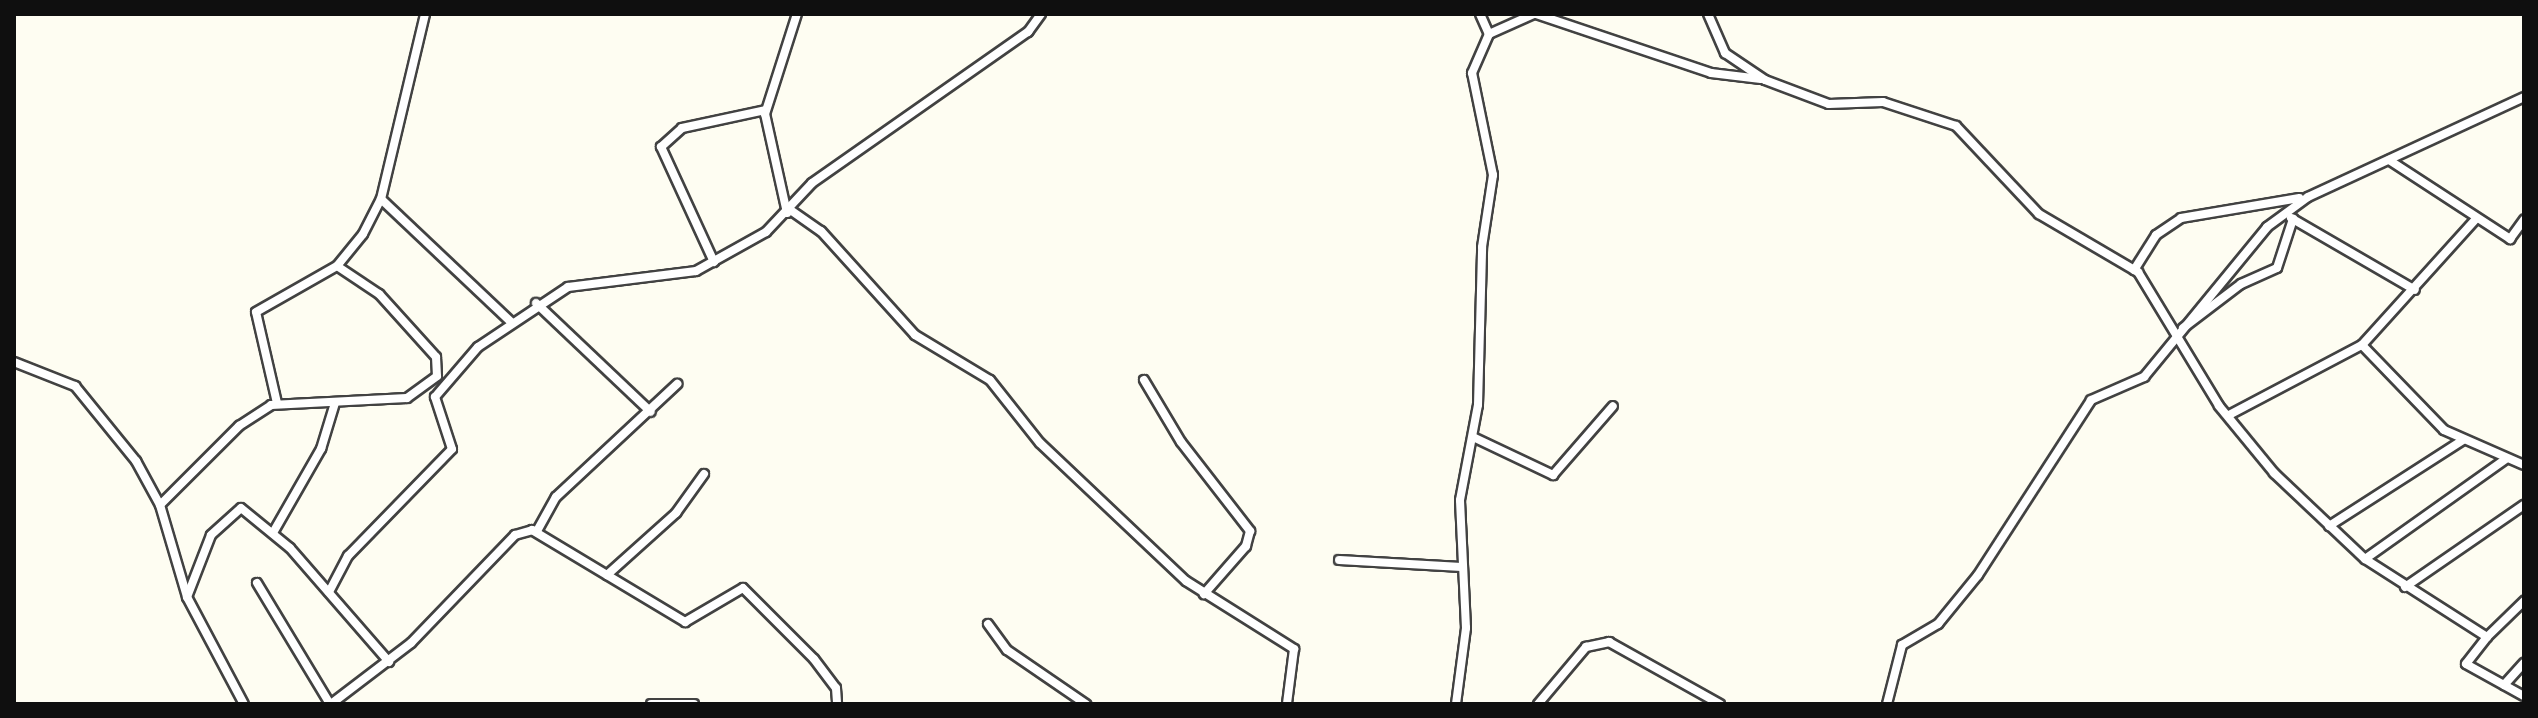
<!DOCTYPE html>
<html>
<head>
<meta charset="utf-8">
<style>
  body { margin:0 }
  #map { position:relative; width:2538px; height:718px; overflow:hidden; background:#fefdf2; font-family:"IBM Plex Serif",serif }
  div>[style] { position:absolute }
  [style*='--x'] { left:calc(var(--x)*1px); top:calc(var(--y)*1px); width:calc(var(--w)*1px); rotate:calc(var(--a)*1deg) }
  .roads { filter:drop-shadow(2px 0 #424242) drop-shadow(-2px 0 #424242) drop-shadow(0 2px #424242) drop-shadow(0 -2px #424242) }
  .minor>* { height:8px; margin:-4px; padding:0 4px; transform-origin:4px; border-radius:4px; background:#fff }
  span { translate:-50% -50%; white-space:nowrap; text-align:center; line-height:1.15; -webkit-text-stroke:8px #fff; paint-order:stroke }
  .frame { position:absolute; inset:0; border:16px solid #0f0f0f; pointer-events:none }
</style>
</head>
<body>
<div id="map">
  <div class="roads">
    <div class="minor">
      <div style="--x:1480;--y:14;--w:22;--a:66"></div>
      <div style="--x:1536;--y:14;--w:185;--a:18.6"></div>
      <div style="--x:1711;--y:73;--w:50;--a:6.8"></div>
      <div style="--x:1708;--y:14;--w:43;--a:66.4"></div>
      <div style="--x:1725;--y:53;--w:48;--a:34"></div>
      <div style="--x:1765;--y:80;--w:68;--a:20.6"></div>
      <div style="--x:1829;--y:104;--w:54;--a:-2.1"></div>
      <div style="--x:1883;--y:102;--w:77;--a:18.2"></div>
      <div style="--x:1956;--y:126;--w:121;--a:46.7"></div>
      <div style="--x:2039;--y:214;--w:115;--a:30.4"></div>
      <div style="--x:2138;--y:272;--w:157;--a:58.8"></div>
      <div style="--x:2219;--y:406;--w:87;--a:50.6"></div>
      <div style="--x:2274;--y:473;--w:125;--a:43.4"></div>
      <div style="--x:2365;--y:559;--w:145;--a:32.6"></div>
      <div style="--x:2487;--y:637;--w:52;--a:-44.2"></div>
      <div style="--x:2389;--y:160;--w:145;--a:33.1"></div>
      <div style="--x:2510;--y:239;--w:24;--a:-54"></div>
      <div style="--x:381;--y:199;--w:179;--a:43.4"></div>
      <div style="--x:789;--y:209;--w:39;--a:35"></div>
      <div style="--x:821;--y:231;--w:140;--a:47.9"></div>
      <div style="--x:915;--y:335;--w:87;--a:31"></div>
      <div style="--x:990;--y:380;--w:80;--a:51.6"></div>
      <div style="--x:1040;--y:443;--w:201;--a:43.4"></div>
      <div style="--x:1186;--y:581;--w:128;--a:32.2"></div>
      <div style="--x:1294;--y:649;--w:55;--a:97.3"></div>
      <div style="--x:787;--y:213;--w:101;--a:-102.5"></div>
      <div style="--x:765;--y:114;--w:105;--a:-72.3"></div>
      <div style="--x:2291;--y:218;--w:143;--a:30.1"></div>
      <div style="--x:714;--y:262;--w:127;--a:-114.7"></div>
      <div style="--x:661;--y:147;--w:28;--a:-42"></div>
      <div style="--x:682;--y:128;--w:85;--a:-12.2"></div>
      <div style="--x:2134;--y:270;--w:41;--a:-57.8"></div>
      <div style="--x:2156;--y:235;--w:30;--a:-34"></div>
      <div style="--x:2181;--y:218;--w:120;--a:-9.6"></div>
      <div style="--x:536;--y:303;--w:158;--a:43.5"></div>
      <div style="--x:2183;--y:328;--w:73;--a:-37.2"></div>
      <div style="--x:2241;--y:284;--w:39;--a:-24"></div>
      <div style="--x:2277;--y:268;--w:52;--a:-71.9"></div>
      <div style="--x:2362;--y:345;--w:169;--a:-47.9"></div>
      <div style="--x:14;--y:362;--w:66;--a:21.5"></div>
      <div style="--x:75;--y:386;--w:97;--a:50.9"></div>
      <div style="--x:136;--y:461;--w:50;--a:61.4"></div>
      <div style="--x:160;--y:505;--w:96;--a:73.6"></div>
      <div style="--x:187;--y:597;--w:121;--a:62"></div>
      <div style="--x:1144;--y:380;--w:72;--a:59.2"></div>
      <div style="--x:1181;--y:442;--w:113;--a:52.2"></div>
      <div style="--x:1250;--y:531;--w:16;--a:105"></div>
      <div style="--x:1246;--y:546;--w:64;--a:131.2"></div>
      <div style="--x:277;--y:403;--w:93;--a:-103"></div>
      <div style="--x:256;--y:312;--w:93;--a:-29.6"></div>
      <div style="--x:337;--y:266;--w:41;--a:-50.9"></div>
      <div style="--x:363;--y:234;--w:39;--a:-63"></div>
      <div style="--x:381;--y:199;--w:190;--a:-76.6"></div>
      <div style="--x:2229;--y:415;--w:150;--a:-27.8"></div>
      <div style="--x:2362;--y:345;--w:118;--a:46"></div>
      <div style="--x:2444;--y:430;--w:87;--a:23.6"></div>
      <div style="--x:1473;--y:437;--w:89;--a:25.4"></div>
      <div style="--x:1553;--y:475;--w:91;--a:-49"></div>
      <div style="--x:160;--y:505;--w:112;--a:-45"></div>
      <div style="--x:239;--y:426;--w:38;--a:-33"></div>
      <div style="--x:271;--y:405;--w:136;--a:-2.9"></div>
      <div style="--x:407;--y:398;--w:37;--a:-36"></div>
      <div style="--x:437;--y:376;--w:19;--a:-93"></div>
      <div style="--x:436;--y:357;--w:85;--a:-132.1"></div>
      <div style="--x:379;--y:294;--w:50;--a:-146.3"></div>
      <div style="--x:2329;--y:526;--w:159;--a:-32.7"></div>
      <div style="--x:274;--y:531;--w:95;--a:-60.2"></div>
      <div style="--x:321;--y:449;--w:48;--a:-73.1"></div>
      <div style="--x:537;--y:531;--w:39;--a:-61"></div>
      <div style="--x:556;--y:497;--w:166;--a:-43"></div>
      <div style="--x:2365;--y:559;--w:174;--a:-35.4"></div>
      <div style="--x:1339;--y:560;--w:123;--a:3.3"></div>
      <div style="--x:607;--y:575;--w:93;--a:-41.9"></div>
      <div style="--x:676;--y:513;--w:48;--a:-54.3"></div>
      <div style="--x:257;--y:583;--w:141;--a:58.9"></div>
      <div style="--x:2405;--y:587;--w:145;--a:-34.6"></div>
      <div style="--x:329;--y:592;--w:41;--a:-62.2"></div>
      <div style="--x:348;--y:556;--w:149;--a:-45.8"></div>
      <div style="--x:452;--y:449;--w:55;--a:-108.1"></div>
      <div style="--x:435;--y:397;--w:66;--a:-49.3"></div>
      <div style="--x:478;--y:347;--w:108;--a:-33.7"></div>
      <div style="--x:568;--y:287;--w:129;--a:-7.1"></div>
      <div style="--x:696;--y:271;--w:80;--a:-29.1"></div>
      <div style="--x:766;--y:232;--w:67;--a:-46.8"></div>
      <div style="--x:812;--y:183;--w:264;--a:-35"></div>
      <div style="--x:1028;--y:32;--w:22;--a:-54"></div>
      <div style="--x:187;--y:597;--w:66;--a:-68.8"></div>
      <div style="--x:211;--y:535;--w:40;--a:-42"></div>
      <div style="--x:241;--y:508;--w:63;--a:39.2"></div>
      <div style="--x:290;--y:548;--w:151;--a:49"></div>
      <div style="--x:988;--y:624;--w:32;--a:54"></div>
      <div style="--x:1007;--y:650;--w:96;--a:34.4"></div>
      <div style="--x:2487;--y:637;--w:34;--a:128"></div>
      <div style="--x:2466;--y:664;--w:66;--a:28.9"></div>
      <div style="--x:2504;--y:685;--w:30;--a:-48"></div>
      <div style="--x:331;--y:704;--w:101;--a:-37.3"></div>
      <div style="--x:411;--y:643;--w:150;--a:-46.1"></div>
      <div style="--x:515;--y:535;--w:18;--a:-16"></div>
      <div style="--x:532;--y:530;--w:179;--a:31"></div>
      <div style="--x:685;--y:622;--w:67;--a:-30.4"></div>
      <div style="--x:743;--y:588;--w:100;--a:45"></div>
      <div style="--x:814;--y:659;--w:36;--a:53"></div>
      <div style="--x:836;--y:688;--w:16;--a:86"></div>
      <div style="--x:651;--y:704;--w:43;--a:0"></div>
      <div style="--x:1456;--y:704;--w:77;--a:-82.5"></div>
      <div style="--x:1466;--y:628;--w:128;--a:-92.7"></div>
      <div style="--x:1460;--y:500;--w:97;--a:-79.3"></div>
      <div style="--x:1478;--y:405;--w:158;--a:-88.5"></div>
      <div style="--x:1482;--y:247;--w:73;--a:-81.3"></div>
      <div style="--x:1493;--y:175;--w:104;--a:-101.6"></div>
      <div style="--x:1472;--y:73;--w:43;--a:-66.4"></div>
      <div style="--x:1489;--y:34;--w:49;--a:-24"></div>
      <div style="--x:1538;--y:704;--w:75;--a:-49.9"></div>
      <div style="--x:1586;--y:647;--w:24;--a:-12"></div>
      <div style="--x:1609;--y:642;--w:127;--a:29.2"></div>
      <div style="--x:1887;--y:704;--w:61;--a:-75.7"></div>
      <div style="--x:1902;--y:645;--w:42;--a:-30.3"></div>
      <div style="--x:1938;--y:624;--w:63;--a:-50.8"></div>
      <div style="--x:1978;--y:575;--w:208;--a:-57.1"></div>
      <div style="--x:2091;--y:400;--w:58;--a:-23.5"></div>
      <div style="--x:2144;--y:377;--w:194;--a:-50.6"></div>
      <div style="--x:2267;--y:227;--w:51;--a:-36.2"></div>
      <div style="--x:2308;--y:197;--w:238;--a:-24.8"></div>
    </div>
  </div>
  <div class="frame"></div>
</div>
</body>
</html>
